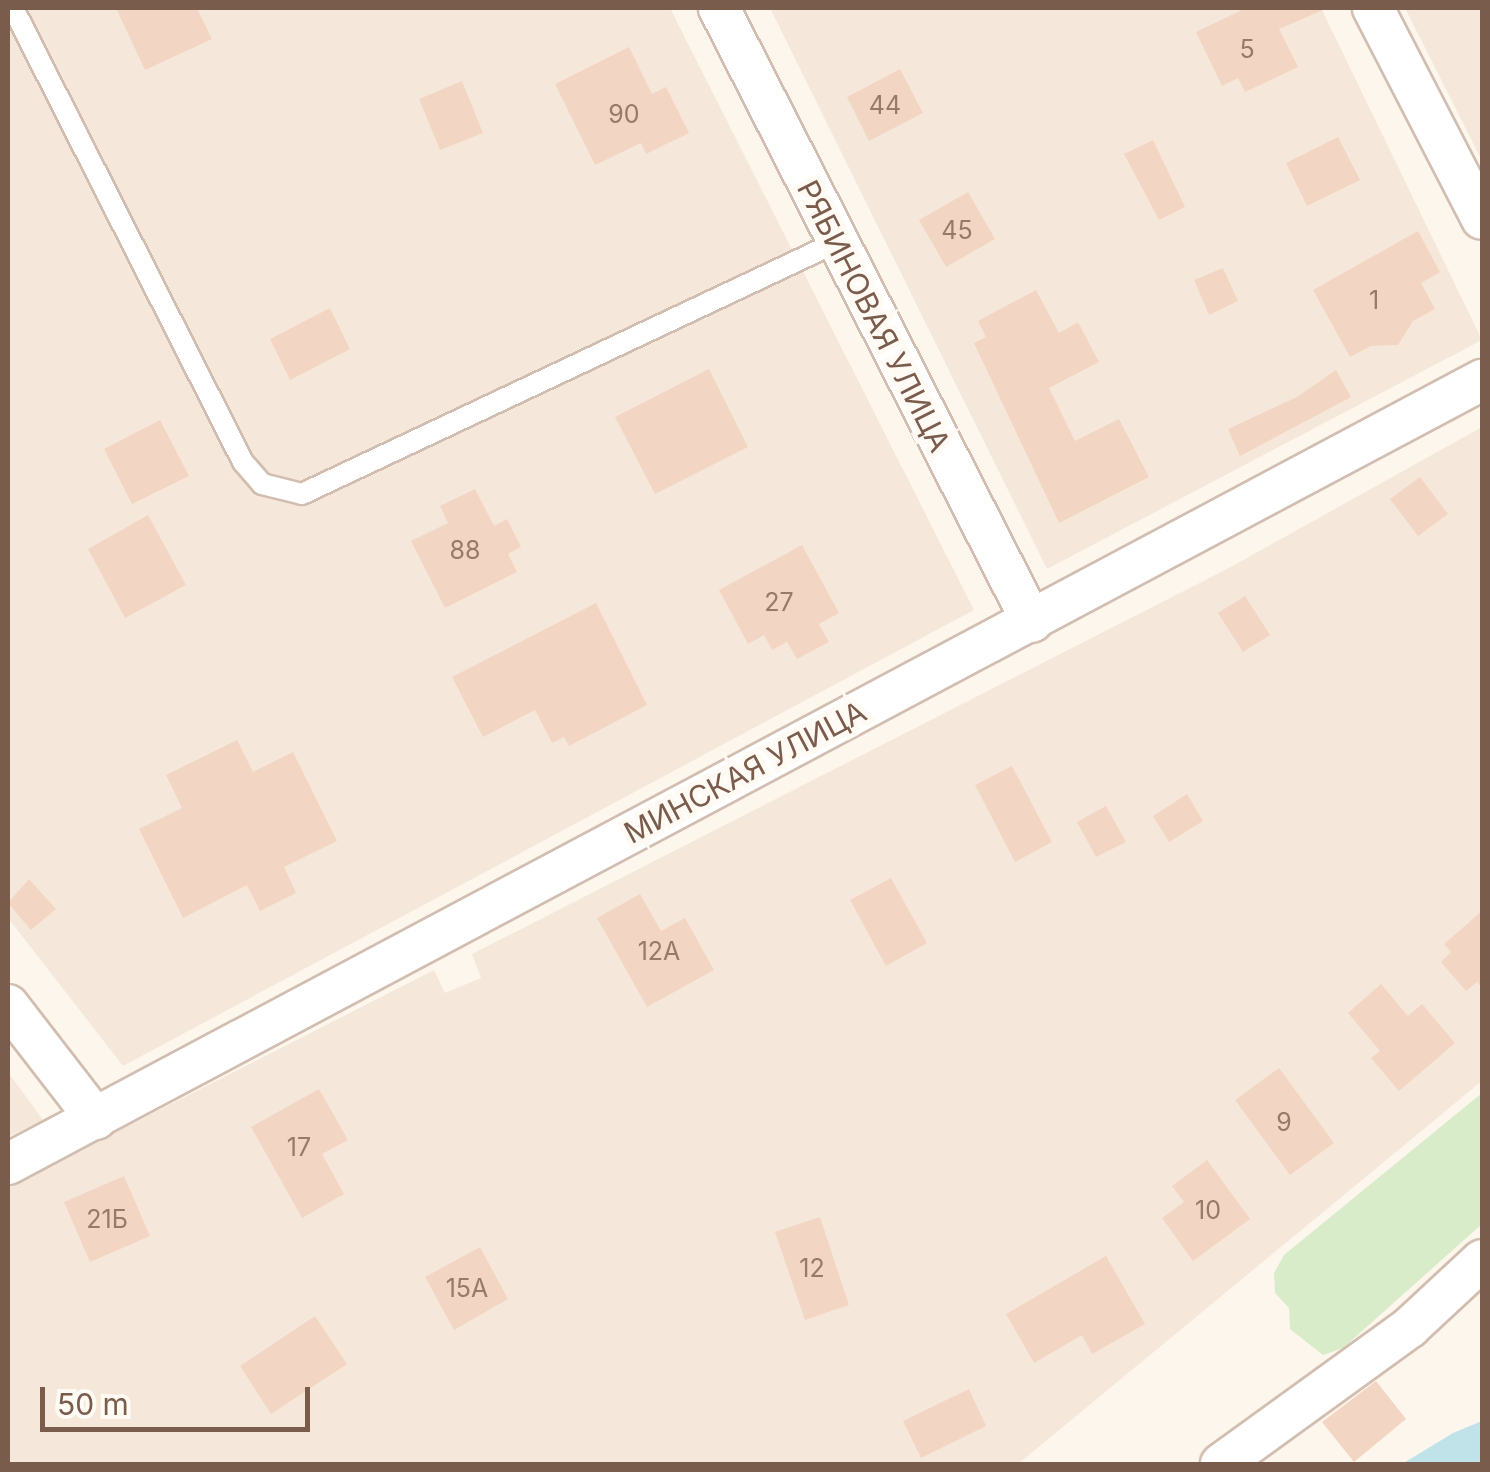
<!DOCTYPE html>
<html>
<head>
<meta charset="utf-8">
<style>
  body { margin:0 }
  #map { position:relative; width:1490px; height:1472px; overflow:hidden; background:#fdf6ec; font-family:Inter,sans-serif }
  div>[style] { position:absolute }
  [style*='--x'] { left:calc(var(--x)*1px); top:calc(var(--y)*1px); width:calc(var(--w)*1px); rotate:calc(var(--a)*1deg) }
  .residential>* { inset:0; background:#f5e8da }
  .green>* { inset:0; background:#d8ecc9 }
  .water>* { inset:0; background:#bfe3e8 }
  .building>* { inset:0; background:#f3d5c3 }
  .roads { filter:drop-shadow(2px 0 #d1beb0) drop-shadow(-2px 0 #d1beb0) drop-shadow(0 2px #d1beb0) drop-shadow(0 -2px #d1beb0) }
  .service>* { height:20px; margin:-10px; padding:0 10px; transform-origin:10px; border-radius:10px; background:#fff }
  .minor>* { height:40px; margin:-20px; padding:0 20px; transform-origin:20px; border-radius:20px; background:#fff }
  span { translate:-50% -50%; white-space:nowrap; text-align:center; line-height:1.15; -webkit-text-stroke:10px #fffaf3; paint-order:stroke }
  .number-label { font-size:25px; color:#987a6a }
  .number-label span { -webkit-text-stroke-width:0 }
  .street-label { font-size:30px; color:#7a5c4d }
  .frame { position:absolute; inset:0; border:10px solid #7a5c4d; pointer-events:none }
  .scale { position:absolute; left:40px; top:1387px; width:270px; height:45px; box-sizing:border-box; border:5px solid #7a5c4d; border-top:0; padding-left:12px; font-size:30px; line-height:35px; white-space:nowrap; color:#7a5c4d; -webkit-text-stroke:8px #fffaf3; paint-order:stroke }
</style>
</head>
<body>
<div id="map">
  <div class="residential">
    <div style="clip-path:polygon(8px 8px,670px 8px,974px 610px,123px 1066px,8px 918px)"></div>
    <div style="clip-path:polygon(770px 8px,1321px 8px,1482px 340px,1047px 569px)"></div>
    <div style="clip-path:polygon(1405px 8px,1482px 8px,1482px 161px)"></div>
    <div style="clip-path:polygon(1482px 427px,1482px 1081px,1018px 1464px,8px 1464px,8px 1187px,434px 970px,445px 993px,481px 978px,472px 954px,1227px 569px)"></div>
    <div style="clip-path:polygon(8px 1072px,43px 1120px,8px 1137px)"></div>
  </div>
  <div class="green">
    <div style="clip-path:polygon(1482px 1093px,1482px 1224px,1343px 1348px,1323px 1355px,1290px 1329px,1289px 1308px,1275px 1293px,1274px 1273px,1284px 1255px)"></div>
  </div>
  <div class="water">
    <div style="clip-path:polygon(1482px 1421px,1482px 1464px,1402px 1464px,1453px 1433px)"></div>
  </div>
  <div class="building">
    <div style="clip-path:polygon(116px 8px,197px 8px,212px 39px,145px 70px)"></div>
    <div style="clip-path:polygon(1246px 8px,1328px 8px,1279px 29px,1298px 67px,1245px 92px,1238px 78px,1222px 86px,1196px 32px)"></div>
    <div style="clip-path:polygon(629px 47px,652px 94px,666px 87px,689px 133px,646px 154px,641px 143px,595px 165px,555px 84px)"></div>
    <div style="clip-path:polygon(900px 69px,923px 113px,869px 141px,847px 97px)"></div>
    <div style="clip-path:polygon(462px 81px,483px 133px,440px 150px,419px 99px)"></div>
    <div style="clip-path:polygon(1338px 137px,1360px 180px,1307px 206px,1286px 163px)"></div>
    <div style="clip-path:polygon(1153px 140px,1185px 207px,1159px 220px,1124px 154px)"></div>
    <div style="clip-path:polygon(968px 192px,995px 239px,946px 267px,919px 220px)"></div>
    <div style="clip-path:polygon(1418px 231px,1440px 272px,1421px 283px,1435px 309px,1413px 321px,1398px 345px,1371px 346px,1350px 357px,1313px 290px)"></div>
    <div style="clip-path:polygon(1223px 268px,1238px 301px,1209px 315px,1194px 280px)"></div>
    <div style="clip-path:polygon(1036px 290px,1059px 333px,1078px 322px,1099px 362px,1049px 388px,1075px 441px,1119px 419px,1149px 477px,1059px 523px,974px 343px,986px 337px,978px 321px)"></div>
    <div style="clip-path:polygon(330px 308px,350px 349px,290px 380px,270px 339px)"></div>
    <div style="clip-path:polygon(709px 369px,748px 447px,655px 494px,615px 417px)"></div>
    <div style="clip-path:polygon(1336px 370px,1351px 397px,1240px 456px,1228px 429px,1297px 397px)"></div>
    <div style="clip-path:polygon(160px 420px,189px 476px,132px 504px,104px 449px)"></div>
    <div style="clip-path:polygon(1420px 477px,1448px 514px,1418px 536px,1390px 499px)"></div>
    <div style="clip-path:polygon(475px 489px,494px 526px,507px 519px,521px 547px,508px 554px,517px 572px,445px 608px,411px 541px,448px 523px,440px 506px)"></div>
    <div style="clip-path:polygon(148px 515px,186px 585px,125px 618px,88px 549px)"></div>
    <div style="clip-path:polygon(802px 545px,839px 613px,819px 624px,829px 642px,797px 659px,787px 642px,772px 650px,764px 635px,748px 644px,719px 590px)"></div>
    <div style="clip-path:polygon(1245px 596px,1270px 635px,1243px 652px,1218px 613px)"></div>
    <div style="clip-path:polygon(596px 603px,647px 705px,569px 746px,564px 737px,552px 743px,535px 710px,483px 737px,452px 677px)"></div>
    <div style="clip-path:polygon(237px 740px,253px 772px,293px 752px,337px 841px,284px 867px,296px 893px,260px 911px,247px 885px,183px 918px,139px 829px,182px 808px,166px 775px)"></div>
    <div style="clip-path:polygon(1012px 766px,1052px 842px,1015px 862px,975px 785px)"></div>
    <div style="clip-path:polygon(1187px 794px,1203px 821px,1169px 842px,1153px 816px)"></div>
    <div style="clip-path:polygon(1106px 806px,1126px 842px,1096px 857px,1077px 822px)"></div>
    <div style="clip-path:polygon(891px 878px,927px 943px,886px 966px,850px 900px)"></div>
    <div style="clip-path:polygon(29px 879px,56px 909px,31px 930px,8px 903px)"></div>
    <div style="clip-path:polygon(640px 894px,661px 931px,685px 918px,714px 970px,647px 1007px,597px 918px)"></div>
    <div style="clip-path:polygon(1482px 911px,1482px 988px,1477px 982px,1466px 991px,1441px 962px,1451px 952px,1444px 944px)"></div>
    <div style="clip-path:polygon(1381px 984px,1408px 1016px,1422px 1004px,1455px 1043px,1399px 1091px,1371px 1058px,1380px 1051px,1348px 1013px)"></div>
    <div style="clip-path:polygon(1279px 1068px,1334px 1143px,1290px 1175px,1235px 1100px)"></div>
    <div style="clip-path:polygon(319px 1089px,348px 1140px,322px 1154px,344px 1194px,302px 1218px,251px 1127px)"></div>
    <div style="clip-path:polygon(1207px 1160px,1250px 1219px,1193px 1261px,1162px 1218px,1184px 1202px,1172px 1186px)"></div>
    <div style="clip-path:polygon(124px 1176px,150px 1236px,90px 1262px,64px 1202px)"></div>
    <div style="clip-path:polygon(820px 1217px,849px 1305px,805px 1320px,775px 1232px)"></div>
    <div style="clip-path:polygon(480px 1247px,508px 1299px,454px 1330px,425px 1277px)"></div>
    <div style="clip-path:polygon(1106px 1256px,1145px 1324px,1092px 1354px,1082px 1335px,1034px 1363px,1006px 1314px)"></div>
    <div style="clip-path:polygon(315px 1316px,347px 1364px,271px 1414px,240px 1366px)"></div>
    <div style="clip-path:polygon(1376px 1381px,1406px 1419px,1354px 1462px,1322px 1422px)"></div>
    <div style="clip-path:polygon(969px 1389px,986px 1426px,921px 1458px,903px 1421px)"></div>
  </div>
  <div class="roads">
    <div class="service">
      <div style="--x:13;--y:8;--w:509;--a:63.13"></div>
      <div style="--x:243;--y:462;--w:29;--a:49"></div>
      <div style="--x:262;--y:484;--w:41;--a:14"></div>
      <div style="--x:302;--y:494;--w:589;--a:-25.22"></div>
    </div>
    <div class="minor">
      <div style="--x:719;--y:8;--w:689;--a:62.99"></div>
      <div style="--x:1373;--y:8;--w:237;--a:62.7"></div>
      <div style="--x:8;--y:1005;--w:144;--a:52.3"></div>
      <div style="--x:8;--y:1164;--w:1670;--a:-28.01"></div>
      <div style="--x:1221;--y:1464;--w:233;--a:-35.9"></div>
      <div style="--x:1410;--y:1327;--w:98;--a:-42.9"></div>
    </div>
  </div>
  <div class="number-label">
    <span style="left:1247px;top:49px">5</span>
    <span style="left:885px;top:105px">44</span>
    <span style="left:624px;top:114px">90</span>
    <span style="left:957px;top:230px">45</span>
    <span style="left:1374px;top:300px">1</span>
    <span style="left:465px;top:550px">88</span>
    <span style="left:779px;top:602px">27</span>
    <span style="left:659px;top:951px">12А</span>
    <span style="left:1284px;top:1122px">9</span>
    <span style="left:299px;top:1147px">17</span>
    <span style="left:1208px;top:1210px">10</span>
    <span style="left:107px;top:1219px">21Б</span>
    <span style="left:812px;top:1268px">12</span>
    <span style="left:467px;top:1288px">15А</span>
  </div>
  <div class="street-label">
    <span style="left:874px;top:316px;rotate:63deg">РЯБИНОВАЯ УЛИЦА</span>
    <span style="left:745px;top:772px;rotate:-28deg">МИНСКАЯ УЛИЦА</span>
  </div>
  <div class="frame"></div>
  <div class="scale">50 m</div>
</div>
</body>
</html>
